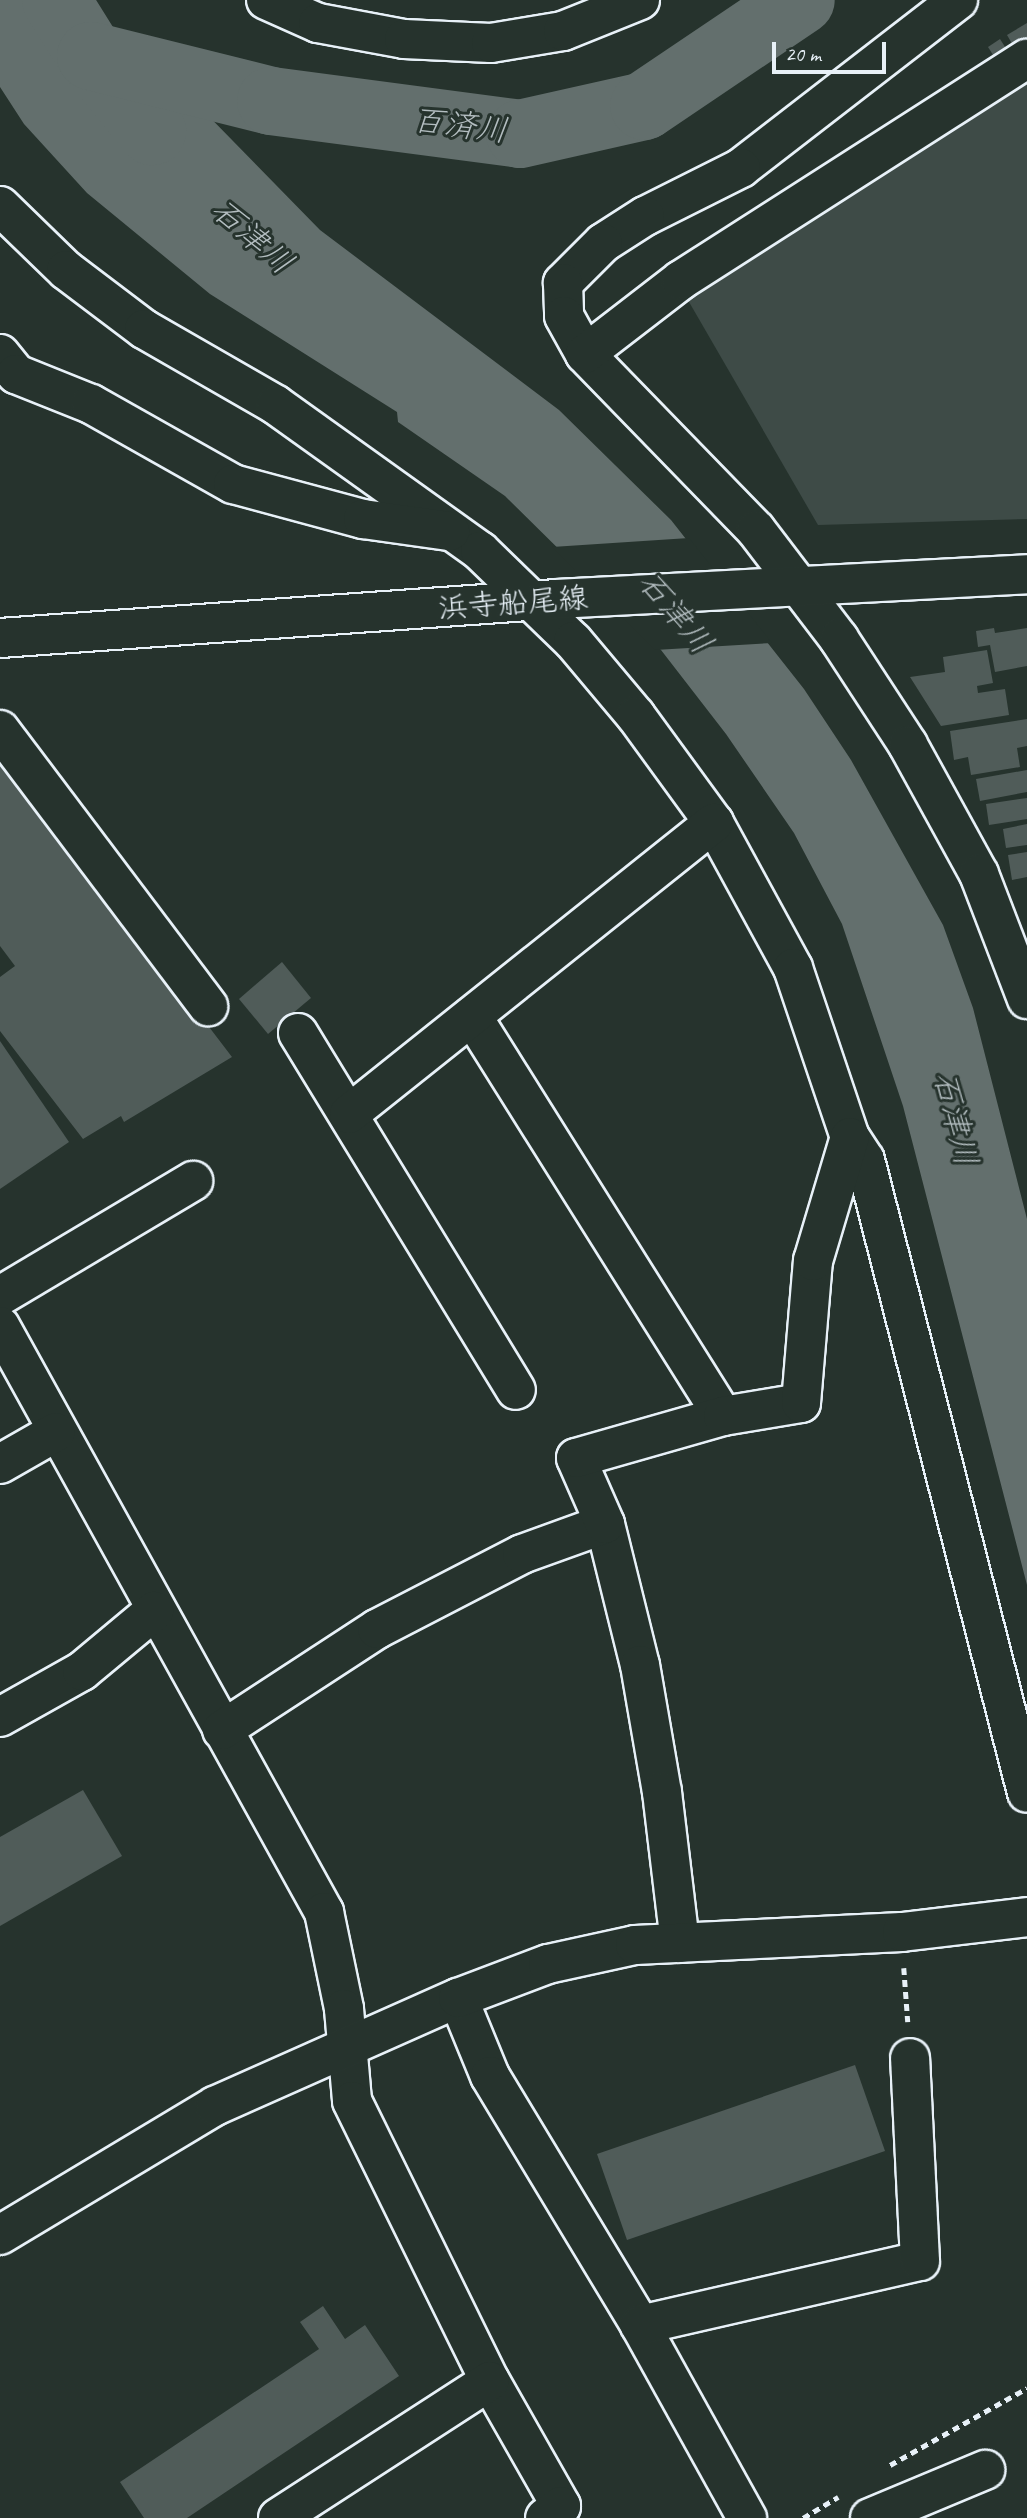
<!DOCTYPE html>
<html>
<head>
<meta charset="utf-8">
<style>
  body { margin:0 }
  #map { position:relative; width:1027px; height:2518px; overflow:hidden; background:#26332d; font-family:Caveat,"Klee One",sans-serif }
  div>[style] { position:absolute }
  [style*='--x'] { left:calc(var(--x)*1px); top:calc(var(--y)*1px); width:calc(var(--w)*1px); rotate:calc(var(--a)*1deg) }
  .green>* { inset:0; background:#3e4b47 }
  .water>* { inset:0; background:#636f6d }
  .pier>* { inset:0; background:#26332d }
  .river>* { height:68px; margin:-34px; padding:0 34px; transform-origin:34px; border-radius:34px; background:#636f6d }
  .building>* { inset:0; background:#505c59 }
  .path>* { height:4.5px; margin-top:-2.25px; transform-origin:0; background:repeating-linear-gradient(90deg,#e8f1f8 0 7px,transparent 0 12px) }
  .roads { filter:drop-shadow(2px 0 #e8f1f8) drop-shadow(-2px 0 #e8f1f8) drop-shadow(0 2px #e8f1f8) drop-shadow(0 -2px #e8f1f8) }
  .minor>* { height:38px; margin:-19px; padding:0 19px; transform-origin:19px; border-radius:19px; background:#26332d }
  span { translate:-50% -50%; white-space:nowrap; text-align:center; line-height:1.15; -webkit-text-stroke:6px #26332d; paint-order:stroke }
  .street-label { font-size:30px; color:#e8f1f8 }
  .water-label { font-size:32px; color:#b3bdc0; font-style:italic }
  .scale { position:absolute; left:772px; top:42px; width:114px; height:32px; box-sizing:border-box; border:4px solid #e8f1f8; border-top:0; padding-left:9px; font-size:21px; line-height:24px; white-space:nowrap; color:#e8f1f8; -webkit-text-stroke:5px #26332d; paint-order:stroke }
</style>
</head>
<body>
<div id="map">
  <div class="green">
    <div style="clip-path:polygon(1027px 80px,1027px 519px,818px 525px,685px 295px)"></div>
  </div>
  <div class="water">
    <div style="clip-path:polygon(0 0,84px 0,94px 6px,102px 24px,70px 7px,56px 33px,78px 53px,187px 94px,320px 230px,559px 410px,671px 520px,804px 689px,851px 760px,943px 925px,973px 1008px,1027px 1219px,1027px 1585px,903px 1106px,842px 924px,794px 833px,726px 734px,661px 650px,505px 496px,398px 422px,397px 412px,210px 294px,87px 193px,24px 124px,0 87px)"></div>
  </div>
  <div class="pier">
    <div style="clip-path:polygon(689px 538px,772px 643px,655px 650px,552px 547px)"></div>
  </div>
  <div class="river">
    <div style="--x:56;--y:0;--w:66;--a:58"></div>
    <div style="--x:91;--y:56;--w:97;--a:50.9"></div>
    <div style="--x:91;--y:56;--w:186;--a:14"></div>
    <div style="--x:271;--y:101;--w:251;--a:7.5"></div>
    <div style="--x:520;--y:134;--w:127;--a:-12.7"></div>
    <div style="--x:644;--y:106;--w:189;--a:-34"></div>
  </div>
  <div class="building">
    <div style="clip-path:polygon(1027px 23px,1027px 39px,1014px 47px,1007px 35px)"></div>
    <div style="clip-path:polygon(1000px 39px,1007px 50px,995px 58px,988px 47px)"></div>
    <div style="clip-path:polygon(994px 628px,995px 633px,1027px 628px,1027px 666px,995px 672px,990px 645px,978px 647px,976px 631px)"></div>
    <div style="clip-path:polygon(987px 650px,993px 683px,977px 686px,978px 693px,1005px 689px,1009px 715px,941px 726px,910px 677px,945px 672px,943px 657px)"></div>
    <div style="clip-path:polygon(1027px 719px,1027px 746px,1017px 748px,1020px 767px,971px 775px,968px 757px,954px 760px,950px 731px)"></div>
    <div style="clip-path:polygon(0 753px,232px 1057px,124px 1122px,121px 1116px,83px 1139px,0 1031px,0 977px,15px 966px,0 946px)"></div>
    <div style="clip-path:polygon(1027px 770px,1027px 792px,980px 801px,976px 779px)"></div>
    <div style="clip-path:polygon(1027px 798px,1027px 819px,989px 825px,986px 804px)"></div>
    <div style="clip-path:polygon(1027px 824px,1027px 845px,1006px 848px,1003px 829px)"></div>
    <div style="clip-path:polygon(1027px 852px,1027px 877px,1012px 880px,1008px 855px)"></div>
    <div style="clip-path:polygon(282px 962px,311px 998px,268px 1034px,239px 999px)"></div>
    <div style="clip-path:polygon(0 1041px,69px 1142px,0 1189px)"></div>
    <div style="clip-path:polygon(83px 1790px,122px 1856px,0 1926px,0 1837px)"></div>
    <div style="clip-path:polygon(855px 2065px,885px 2151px,627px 2240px,597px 2154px)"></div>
    <div style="clip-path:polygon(323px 2306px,345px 2339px,365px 2325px,399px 2376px,187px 2518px,144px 2518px,120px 2482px,319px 2349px,300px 2322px)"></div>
  </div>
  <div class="path">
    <div style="--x:904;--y:1968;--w:54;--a:85.8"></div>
    <div style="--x:890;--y:2465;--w:157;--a:-29.3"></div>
    <div style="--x:803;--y:2518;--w:41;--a:-31"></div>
  </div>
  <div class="roads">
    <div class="minor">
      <div style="--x:266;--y:0;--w:57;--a:23.9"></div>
      <div style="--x:318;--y:23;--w:87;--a:10.5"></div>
      <div style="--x:404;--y:39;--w:87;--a:2.6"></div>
      <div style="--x:491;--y:43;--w:73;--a:-9.5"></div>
      <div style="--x:563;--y:31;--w:83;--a:-21.9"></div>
      <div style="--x:958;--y:0;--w:274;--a:142.3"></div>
      <div style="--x:741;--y:168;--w:107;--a:153.4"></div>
      <div style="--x:645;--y:216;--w:50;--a:147.3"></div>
      <div style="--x:603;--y:243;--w:57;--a:135"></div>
      <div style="--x:563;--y:283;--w:33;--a:88"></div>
      <div style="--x:564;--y:316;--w:43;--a:61.1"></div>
      <div style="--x:585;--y:354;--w:245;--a:45.8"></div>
      <div style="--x:756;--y:530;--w:137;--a:52.7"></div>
      <div style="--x:839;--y:639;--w:126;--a:56.9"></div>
      <div style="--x:908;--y:745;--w:147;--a:61.2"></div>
      <div style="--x:979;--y:874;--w:134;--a:69"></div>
      <div style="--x:0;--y:206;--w:92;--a:44.1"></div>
      <div style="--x:66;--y:270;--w:98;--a:37.1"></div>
      <div style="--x:144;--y:329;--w:152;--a:29.9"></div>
      <div style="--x:276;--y:405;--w:251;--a:35.6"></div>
      <div style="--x:480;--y:551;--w:129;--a:44.1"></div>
      <div style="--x:573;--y:641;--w:98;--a:50"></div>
      <div style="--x:636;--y:716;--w:132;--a:53.9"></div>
      <div style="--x:714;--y:823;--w:165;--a:61.4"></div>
      <div style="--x:793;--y:968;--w:178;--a:71.4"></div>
      <div style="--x:850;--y:1137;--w:27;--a:57"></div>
      <div style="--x:865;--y:1160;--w:653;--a:75.64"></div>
      <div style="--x:0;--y:354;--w:26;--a:51"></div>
      <div style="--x:16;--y:374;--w:81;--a:21.8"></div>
      <div style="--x:91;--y:404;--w:163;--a:29.4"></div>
      <div style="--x:233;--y:484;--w:135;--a:15.1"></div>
      <div style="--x:363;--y:519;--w:88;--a:7.9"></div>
      <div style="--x:585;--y:354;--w:121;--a:-37.6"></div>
      <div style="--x:681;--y:280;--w:411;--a:-32.6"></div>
      <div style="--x:0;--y:638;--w:557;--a:-4.01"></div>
      <div style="--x:556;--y:599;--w:472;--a:-3"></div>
      <div style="--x:0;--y:730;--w:346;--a:53"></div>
      <div style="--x:472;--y:1016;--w:472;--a:57.9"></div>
      <div style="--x:298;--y:1033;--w:418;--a:58.6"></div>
      <div style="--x:349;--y:1114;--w:467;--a:-38.6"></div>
      <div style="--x:0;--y:1296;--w:225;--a:-30.8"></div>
      <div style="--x:0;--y:1326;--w:670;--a:61.06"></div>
      <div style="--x:324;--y:1912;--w:99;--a:78.3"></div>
      <div style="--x:344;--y:2009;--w:92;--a:85"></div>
      <div style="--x:352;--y:2101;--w:312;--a:63.8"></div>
      <div style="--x:490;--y:2381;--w:144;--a:60.4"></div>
      <div style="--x:561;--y:2506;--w:20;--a:143"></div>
      <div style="--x:0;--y:1464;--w:64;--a:-29.7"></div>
      <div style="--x:605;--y:1524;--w:145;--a:76.1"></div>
      <div style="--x:640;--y:1665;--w:129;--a:80.2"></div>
      <div style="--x:662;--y:1792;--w:152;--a:83.2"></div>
      <div style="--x:0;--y:1717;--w:94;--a:-29.3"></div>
      <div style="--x:82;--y:1671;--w:94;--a:-39.8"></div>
      <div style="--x:222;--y:1730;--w:185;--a:-33.1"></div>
      <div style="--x:377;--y:1629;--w:163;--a:-27.3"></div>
      <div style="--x:522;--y:1554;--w:88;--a:-19.9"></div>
      <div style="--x:605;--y:1524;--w:72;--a:-113.7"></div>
      <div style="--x:576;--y:1458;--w:153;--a:-15.9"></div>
      <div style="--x:723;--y:1416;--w:79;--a:-9.5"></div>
      <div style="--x:801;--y:1403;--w:143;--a:-85.2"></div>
      <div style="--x:813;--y:1261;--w:129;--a:-73.4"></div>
      <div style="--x:458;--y:1998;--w:84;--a:67.7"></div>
      <div style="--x:490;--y:2076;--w:291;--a:58.9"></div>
      <div style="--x:640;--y:2325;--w:221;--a:61"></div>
      <div style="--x:0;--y:2235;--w:251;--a:-31"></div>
      <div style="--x:215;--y:2106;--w:266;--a:-24"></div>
      <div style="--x:458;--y:1998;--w:96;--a:-20.7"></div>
      <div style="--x:548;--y:1964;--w:89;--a:-12.3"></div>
      <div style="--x:635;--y:1945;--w:267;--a:-2.8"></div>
      <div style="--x:902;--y:1932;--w:126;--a:-6.8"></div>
      <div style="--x:640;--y:2325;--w:287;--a:-12.9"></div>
      <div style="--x:920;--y:2261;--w:203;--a:-92.8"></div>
      <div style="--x:278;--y:2518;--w:252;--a:-32.9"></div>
      <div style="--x:870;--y:2518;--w:125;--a:-22.7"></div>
    </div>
  </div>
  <div class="street-label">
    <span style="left:513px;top:603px;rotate:-4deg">浜寺船尾線</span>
  </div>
  <div class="water-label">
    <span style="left:460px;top:126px;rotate:7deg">百済川</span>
    <span style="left:252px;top:237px;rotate:41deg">石津川</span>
    <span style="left:675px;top:613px;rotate:50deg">石津川</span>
    <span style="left:955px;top:1119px;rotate:76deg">石津川</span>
  </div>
  <div class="scale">20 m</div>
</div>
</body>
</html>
